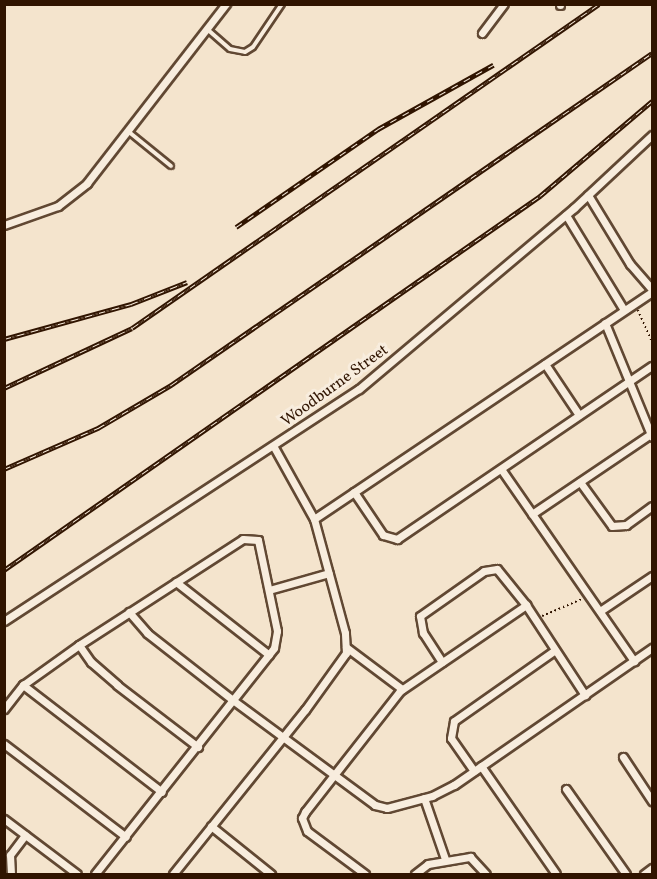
<!DOCTYPE html>
<html>
<head>
<meta charset="utf-8">
<style>
  body { margin:0 }
  #map { position:relative; width:657px; height:879px; overflow:hidden; background:#f4e4cd; font-family:Vollkorn,serif }
  div>[style] { position:absolute }
  [style*='--x'] { left:calc(var(--x)*1px); top:calc(var(--y)*1px); width:calc(var(--w)*1px); rotate:calc(var(--a)*1deg) }
  .path>* { height:1.5px; margin-top:-0.75px; transform-origin:0; background:repeating-linear-gradient(90deg,#301400 0 1.5px,transparent 0 4.5px) }
  .roads { filter:drop-shadow(2px 0 #614833) drop-shadow(-2px 0 #614833) drop-shadow(0 2px #614833) drop-shadow(0 -2px #614833) }
  .service>* { height:4px; margin:-2px; padding:0 2px; transform-origin:2px; border-radius:2px; background:#f8edde }
  .minor>* { height:7px; margin:-3.5px; padding:0 3.5px; transform-origin:3.5px; border-radius:3.5px; background:#f8edde }
  .rail>* { height:4.5px; margin-top:-2.25px; transform-origin:0; background:repeating-linear-gradient(90deg,#f8edde 0 7px,#301400 0 14px); box-sizing:border-box; border-block:2px solid #301400 }
  span { translate:-50% -50%; white-space:nowrap; text-align:center; line-height:1.15; -webkit-text-stroke:6px #f8edde; paint-order:stroke }
  .street-label { font-size:16px; color:#301400 }
  .frame { position:absolute; inset:0; border:6px solid #301400; pointer-events:none }
</style>
</head>
<body>
<div id="map">
  <div class="path">
    <div style="--x:638;--y:310;--w:35;--a:66"></div>
    <div style="--x:542;--y:616;--w:43;--a:-23"></div>
  </div>
  <div class="roads">
    <div class="service">
      <div style="--x:207;--y:29;--w:30;--a:41"></div>
      <div style="--x:230;--y:49;--w:15;--a:11"></div>
      <div style="--x:245;--y:52;--w:9;--a:-32"></div>
      <div style="--x:253;--y:47;--w:52;--a:-56"></div>
      <div style="--x:129;--y:132;--w:54;--a:39"></div>
    </div>
    <div class="minor">
      <div style="--x:560;--y:5;--w:1;--a:-90"></div>
      <div style="--x:482;--y:33;--w:36;--a:-53"></div>
      <div style="--x:588;--y:195;--w:81;--a:58.7"></div>
      <div style="--x:630;--y:264;--w:33;--a:49"></div>
      <div style="--x:566;--y:215;--w:111;--a:58.6"></div>
      <div style="--x:4;--y:225;--w:57;--a:-19.4"></div>
      <div style="--x:58;--y:206;--w:37;--a:-38"></div>
      <div style="--x:87;--y:183;--w:227;--a:-52.2"></div>
      <div style="--x:605;--y:323;--w:123;--a:67.6"></div>
      <div style="--x:545;--y:364;--w:61;--a:56.3"></div>
      <div style="--x:501;--y:469;--w:234;--a:55.3"></div>
      <div style="--x:580;--y:482;--w:54;--a:54"></div>
      <div style="--x:612;--y:526;--w:14;--a:-4"></div>
      <div style="--x:626;--y:525;--w:32;--a:-36"></div>
      <div style="--x:354;--y:492;--w:52;--a:56"></div>
      <div style="--x:383;--y:535;--w:15;--a:16"></div>
      <div style="--x:397;--y:539;--w:308;--a:-34.2"></div>
      <div style="--x:532;--y:514;--w:145;--a:-34"></div>
      <div style="--x:314;--y:519;--w:407;--a:-33.9"></div>
      <div style="--x:176;--y:582;--w:118;--a:38.1"></div>
      <div style="--x:269;--y:590;--w:62;--a:-15.8"></div>
      <div style="--x:600;--y:611;--w:63;--a:-33.9"></div>
      <div style="--x:129;--y:612;--w:28;--a:49"></div>
      <div style="--x:147;--y:633;--w:110;--a:38"></div>
      <div style="--x:234;--y:701;--w:175;--a:36.4"></div>
      <div style="--x:375;--y:805;--w:12;--a:14"></div>
      <div style="--x:387;--y:808;--w:47;--a:-14.9"></div>
      <div style="--x:432;--y:796;--w:25;--a:-27"></div>
      <div style="--x:454;--y:785;--w:241;--a:-34.7"></div>
      <div style="--x:4;--y:621;--w:424;--a:-33.2"></div>
      <div style="--x:359;--y:389;--w:281;--a:-40.1"></div>
      <div style="--x:574;--y:208;--w:107;--a:-43.1"></div>
      <div style="--x:79;--y:645;--w:21;--a:55"></div>
      <div style="--x:91;--y:662;--w:35;--a:41"></div>
      <div style="--x:117;--y:685;--w:102;--a:37.4"></div>
      <div style="--x:346;--y:647;--w:70;--a:36.9"></div>
      <div style="--x:442;--y:662;--w:35;--a:-123"></div>
      <div style="--x:423;--y:633;--w:17;--a:-100"></div>
      <div style="--x:420;--y:616;--w:78;--a:-35.1"></div>
      <div style="--x:484;--y:571;--w:13;--a:-9"></div>
      <div style="--x:497;--y:569;--w:46;--a:51.1"></div>
      <div style="--x:526;--y:605;--w:108;--a:56.8"></div>
      <div style="--x:23;--y:685;--w:175;--a:37.6"></div>
      <div style="--x:4;--y:709;--w:31;--a:-52"></div>
      <div style="--x:23;--y:685;--w:69;--a:-35.5"></div>
      <div style="--x:79;--y:645;--w:195;--a:-32.9"></div>
      <div style="--x:243;--y:539;--w:15;--a:4"></div>
      <div style="--x:258;--y:540;--w:93;--a:78.2"></div>
      <div style="--x:277;--y:631;--w:17;--a:100"></div>
      <div style="--x:274;--y:648;--w:288;--a:128.4"></div>
      <div style="--x:4;--y:744;--w:153;--a:37.3"></div>
      <div style="--x:623;--y:757;--w:53;--a:56.6"></div>
      <div style="--x:481;--y:766;--w:131;--a:55.2"></div>
      <div style="--x:474;--y:771;--w:40;--a:-124.9"></div>
      <div style="--x:451;--y:738;--w:17;--a:-80"></div>
      <div style="--x:454;--y:721;--w:123;--a:-35.1"></div>
      <div style="--x:566;--y:789;--w:104;--a:54.8"></div>
      <div style="--x:424;--y:798;--w:65;--a:71"></div>
      <div style="--x:4;--y:819;--w:91;--a:37"></div>
      <div style="--x:211;--y:826;--w:77;--a:38.7"></div>
      <div style="--x:11;--y:874;--w:19;--a:-93"></div>
      <div style="--x:10;--y:855;--w:25;--a:-53"></div>
      <div style="--x:173;--y:874;--w:211;--a:-51.2"></div>
      <div style="--x:305;--y:710;--w:70;--a:-54.3"></div>
      <div style="--x:346;--y:653;--w:20;--a:-93"></div>
      <div style="--x:345;--y:633;--w:118;--a:-105.2"></div>
      <div style="--x:314;--y:519;--w:82;--a:-119.1"></div>
      <div style="--x:365;--y:874;--w:72;--a:-143.4"></div>
      <div style="--x:307;--y:831;--w:14;--a:-111"></div>
      <div style="--x:302;--y:818;--w:7;--a:-63"></div>
      <div style="--x:305;--y:812;--w:154;--a:-51.9"></div>
      <div style="--x:400;--y:691;--w:153;--a:-34.3"></div>
      <div style="--x:415;--y:874;--w:16;--a:-38"></div>
      <div style="--x:428;--y:864;--w:43;--a:-9.5"></div>
      <div style="--x:470;--y:857;--w:23;--a:47"></div>
      <div style="--x:644;--y:874;--w:10;--a:-37"></div>
    </div>
  </div>
  <div class="rail">
    <div style="--x:236;--y:227;--w:173;--a:-34.6"></div>
    <div style="--x:378;--y:129;--w:132;--a:-29.1"></div>
    <div style="--x:4;--y:339;--w:132;--a:-15.4"></div>
    <div style="--x:131;--y:304;--w:60;--a:-21.4"></div>
    <div style="--x:4;--y:388;--w:141;--a:-25.1"></div>
    <div style="--x:132;--y:328;--w:568;--a:-34.75"></div>
    <div style="--x:4;--y:469;--w:103;--a:-23.6"></div>
    <div style="--x:98;--y:428;--w:85;--a:-30.5"></div>
    <div style="--x:171;--y:385;--w:584;--a:-34.61"></div>
    <div style="--x:4;--y:570;--w:654;--a:-34.91"></div>
    <div style="--x:540;--y:196;--w:147;--a:-40.3"></div>
  </div>
  <div class="street-label">
    <span style="left:335px;top:386px;rotate:-36deg">Woodburne Street</span>
  </div>
  <div class="frame"></div>
</div>
</body>
</html>
